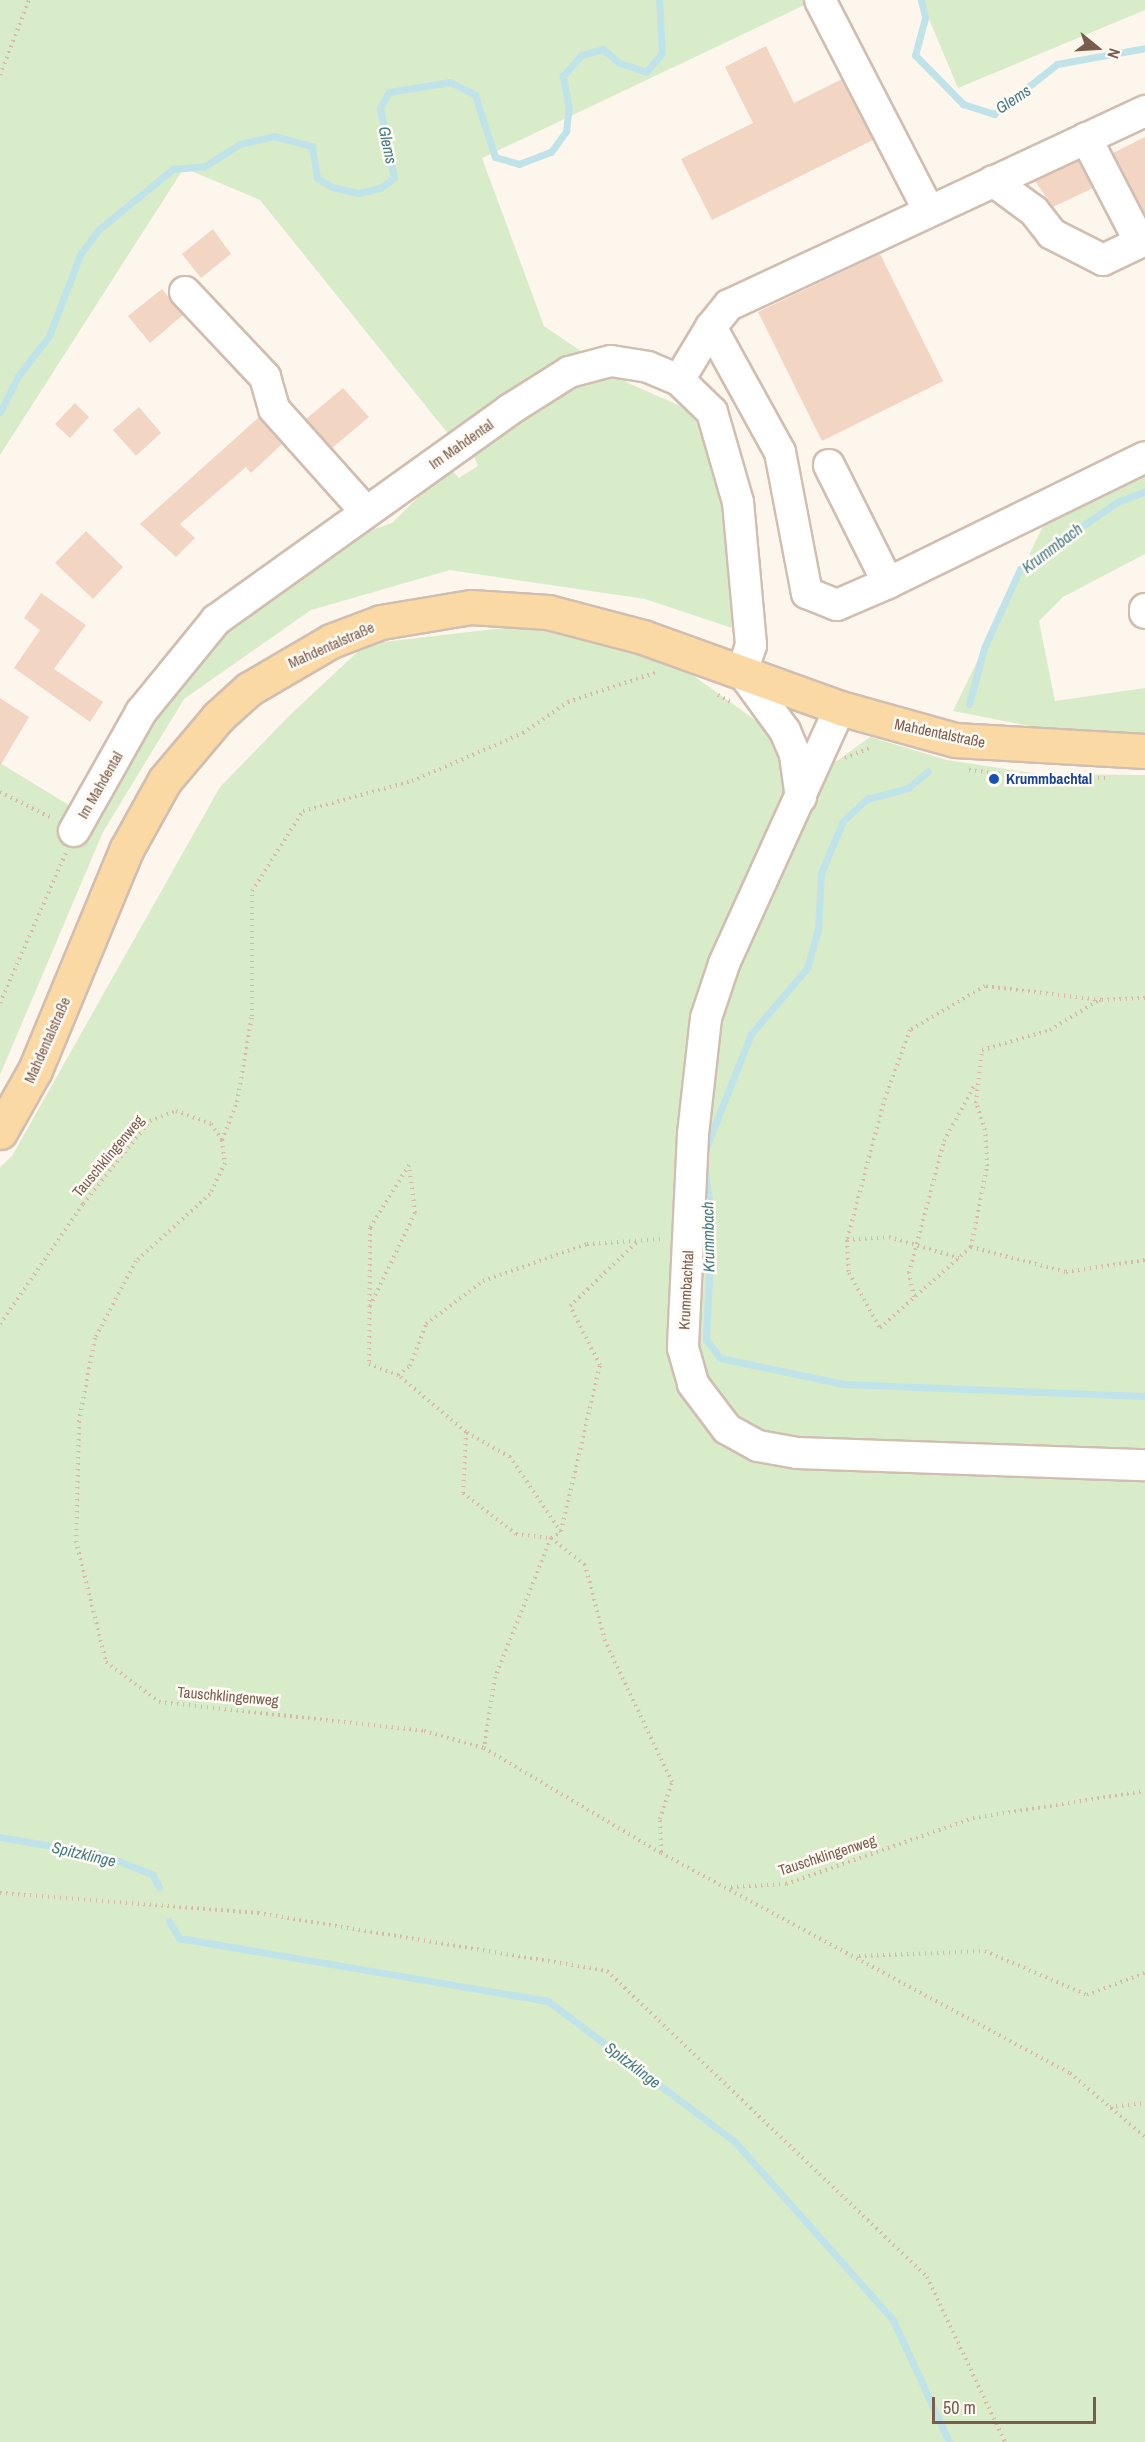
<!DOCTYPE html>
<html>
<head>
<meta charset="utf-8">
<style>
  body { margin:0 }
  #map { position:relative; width:1145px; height:2442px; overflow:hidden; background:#fdf6ec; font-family:"Archivo Narrow",sans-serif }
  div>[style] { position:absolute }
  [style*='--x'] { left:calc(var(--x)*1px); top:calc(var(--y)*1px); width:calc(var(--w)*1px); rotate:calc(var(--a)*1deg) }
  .green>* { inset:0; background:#d8ecc9 }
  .stream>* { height:7px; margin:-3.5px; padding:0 3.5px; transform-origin:3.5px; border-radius:3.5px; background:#bfe3e8 }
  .building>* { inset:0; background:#f3d5c3 }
  .path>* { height:4px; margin-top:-2px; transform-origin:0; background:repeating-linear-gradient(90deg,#d9b8a5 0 1.5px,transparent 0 6px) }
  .roads { filter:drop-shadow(2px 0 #d1beb0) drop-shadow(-2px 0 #d1beb0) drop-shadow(0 2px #d1beb0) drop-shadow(0 -2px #d1beb0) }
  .minor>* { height:30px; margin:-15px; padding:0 15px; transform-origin:15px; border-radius:15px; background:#fff }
  .major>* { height:33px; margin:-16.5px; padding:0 16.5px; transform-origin:16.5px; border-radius:16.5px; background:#fbd9a5 }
  .dots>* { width:16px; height:16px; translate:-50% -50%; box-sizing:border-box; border:3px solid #fffaf3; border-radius:50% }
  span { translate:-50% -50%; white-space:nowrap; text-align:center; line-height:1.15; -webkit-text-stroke:5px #fffaf3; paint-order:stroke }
  .street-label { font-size:15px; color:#7a5c4d }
  .transit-label { font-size:15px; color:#164399; font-weight:700 }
  .left { translate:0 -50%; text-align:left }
  .water-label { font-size:16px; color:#437c86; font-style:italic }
  .north { position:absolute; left:1067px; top:18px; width:60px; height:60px; -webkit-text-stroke:4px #fffaf3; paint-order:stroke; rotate:108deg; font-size:16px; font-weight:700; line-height:24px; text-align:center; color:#7a5c4d }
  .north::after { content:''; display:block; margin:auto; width:21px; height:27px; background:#7a5c4d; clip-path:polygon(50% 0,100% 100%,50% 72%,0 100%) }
  .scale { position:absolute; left:932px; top:2397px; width:164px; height:27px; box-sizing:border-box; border:3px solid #7a5c4d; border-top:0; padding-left:8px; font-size:18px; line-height:21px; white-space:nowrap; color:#7a5c4d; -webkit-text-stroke:4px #fffaf3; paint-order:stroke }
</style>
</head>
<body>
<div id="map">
  <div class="green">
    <div style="clip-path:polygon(0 0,815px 0,482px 158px,544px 326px,628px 383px,692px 411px,730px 508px,738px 630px,645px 599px,450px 570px,311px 610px,184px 699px,103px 832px,0 1075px,0 763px,72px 807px,151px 679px,312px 550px,392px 523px,449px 467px,459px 478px,478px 466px,467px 441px,458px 446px,260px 200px,184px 168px,0 455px)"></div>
    <div style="clip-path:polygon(921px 0,1145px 0,1145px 10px,958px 88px)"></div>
    <div style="clip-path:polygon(1145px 467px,1145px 554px,1063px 597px,1039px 621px,1055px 701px,1145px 688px,1145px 733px,1071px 734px,953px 711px,1047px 518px)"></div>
    <div style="clip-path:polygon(539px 624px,680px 666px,787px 743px,837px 761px,870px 737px,947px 760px,1039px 774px,1145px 775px,1145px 2442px,0 2442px,0 1167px,12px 1156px,220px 787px,290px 715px,366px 644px)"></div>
  </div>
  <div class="stream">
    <div style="--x:921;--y:0;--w:18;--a:77"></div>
    <div style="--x:925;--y:18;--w:38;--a:105"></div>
    <div style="--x:915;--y:55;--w:69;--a:45.6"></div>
    <div style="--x:963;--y:104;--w:33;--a:18"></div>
    <div style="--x:994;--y:114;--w:80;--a:-38.4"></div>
    <div style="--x:1057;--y:64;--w:89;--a:-10.3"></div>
    <div style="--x:0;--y:412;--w:40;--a:-63.4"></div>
    <div style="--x:18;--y:376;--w:51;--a:-52.2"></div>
    <div style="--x:49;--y:336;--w:87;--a:-69.1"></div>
    <div style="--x:80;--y:255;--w:31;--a:-54"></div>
    <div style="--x:98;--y:230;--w:97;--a:-39.1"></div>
    <div style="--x:173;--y:169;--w:32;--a:-5"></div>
    <div style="--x:205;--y:166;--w:41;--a:-32.2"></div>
    <div style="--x:240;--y:144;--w:35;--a:-13"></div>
    <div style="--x:274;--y:136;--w:39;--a:15"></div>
    <div style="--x:312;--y:146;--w:32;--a:81"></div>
    <div style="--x:317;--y:178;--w:17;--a:31"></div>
    <div style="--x:332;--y:187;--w:27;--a:13"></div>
    <div style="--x:358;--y:193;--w:23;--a:-13"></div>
    <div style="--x:380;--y:188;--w:17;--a:-36"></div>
    <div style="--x:394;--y:178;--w:71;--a:-101.3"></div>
    <div style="--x:380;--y:108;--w:18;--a:-61"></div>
    <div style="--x:389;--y:92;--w:62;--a:-9.3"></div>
    <div style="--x:450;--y:82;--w:28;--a:27"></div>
    <div style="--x:475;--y:95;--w:65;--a:72.1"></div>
    <div style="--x:495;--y:157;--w:25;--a:16"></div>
    <div style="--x:519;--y:164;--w:34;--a:-21"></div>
    <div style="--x:551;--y:152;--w:26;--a:-54"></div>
    <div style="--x:566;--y:131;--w:23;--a:-83"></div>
    <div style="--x:569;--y:108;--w:33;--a:-101"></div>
    <div style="--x:563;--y:76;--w:28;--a:-49"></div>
    <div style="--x:581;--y:55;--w:23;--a:-15"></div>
    <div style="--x:603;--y:49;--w:21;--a:41"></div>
    <div style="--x:619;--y:63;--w:28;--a:18"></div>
    <div style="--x:646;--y:72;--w:25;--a:-50"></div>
    <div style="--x:662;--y:53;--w:53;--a:-93.2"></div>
    <div style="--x:969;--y:704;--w:58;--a:-75"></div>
    <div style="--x:984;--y:648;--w:87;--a:-65.5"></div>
    <div style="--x:1020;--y:569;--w:118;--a:-34.6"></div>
    <div style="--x:1117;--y:502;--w:30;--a:-21"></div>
    <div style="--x:705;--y:1150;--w:125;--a:-68.4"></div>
    <div style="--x:751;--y:1034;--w:87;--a:-49.7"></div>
    <div style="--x:807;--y:968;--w:40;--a:-74"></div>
    <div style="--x:818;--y:930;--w:57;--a:-87"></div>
    <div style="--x:821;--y:873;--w:56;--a:-67.1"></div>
    <div style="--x:843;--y:821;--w:33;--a:-43"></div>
    <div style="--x:867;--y:799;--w:42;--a:-15"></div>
    <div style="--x:908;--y:788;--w:26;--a:-40"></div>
    <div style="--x:705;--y:1173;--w:47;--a:81.3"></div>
    <div style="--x:712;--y:1219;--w:120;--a:92.9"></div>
    <div style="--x:706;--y:1339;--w:24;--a:54"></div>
    <div style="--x:720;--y:1358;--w:126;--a:11.9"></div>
    <div style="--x:843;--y:1384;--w:302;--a:2.3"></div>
    <div style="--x:0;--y:1837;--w:105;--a:9.9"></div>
    <div style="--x:103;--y:1855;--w:53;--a:21.2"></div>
    <div style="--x:152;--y:1874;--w:15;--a:62"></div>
    <div style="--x:169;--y:1921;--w:20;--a:60"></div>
    <div style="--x:179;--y:1938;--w:374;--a:9.7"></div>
    <div style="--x:548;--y:2001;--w:234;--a:37"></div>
    <div style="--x:735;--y:2142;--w:238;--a:48.4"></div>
    <div style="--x:893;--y:2320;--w:134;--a:65.3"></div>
  </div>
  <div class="building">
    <div style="clip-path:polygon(766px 46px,794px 103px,842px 79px,873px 140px,712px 220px,681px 159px,753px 123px,725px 67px)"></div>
    <div style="clip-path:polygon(1145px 137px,1145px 214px,1113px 153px)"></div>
    <div style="clip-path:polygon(1079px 161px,1093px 188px,1053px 207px,1035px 181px)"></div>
    <div style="clip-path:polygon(213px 229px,231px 254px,201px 278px,182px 254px)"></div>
    <div style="clip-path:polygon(880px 254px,943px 381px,822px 441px,758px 312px)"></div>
    <div style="clip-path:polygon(162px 289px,183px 315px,150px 343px,128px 316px)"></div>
    <div style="clip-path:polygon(343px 388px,369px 417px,332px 448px,306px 419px)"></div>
    <div style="clip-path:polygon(75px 403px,89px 417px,70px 438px,55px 424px)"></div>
    <div style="clip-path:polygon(139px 407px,161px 433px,136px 456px,113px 430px)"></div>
    <div style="clip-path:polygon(259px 417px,282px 444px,251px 473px,246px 467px,180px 524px,195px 538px,176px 557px,140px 524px)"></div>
    <div style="clip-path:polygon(86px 531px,123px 567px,93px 599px,55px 563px)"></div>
    <div style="clip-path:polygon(41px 593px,86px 625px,54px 669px,103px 702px,90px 722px,14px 668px,40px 630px,24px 618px)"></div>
    <div style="clip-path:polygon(0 698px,29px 717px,0 766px)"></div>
  </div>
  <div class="path">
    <div style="--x:0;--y:75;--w:80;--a:-68.9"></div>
    <div style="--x:718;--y:695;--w:16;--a:30"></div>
    <div style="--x:845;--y:758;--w:29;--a:-22"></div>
    <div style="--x:969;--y:770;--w:64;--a:7.2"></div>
    <div style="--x:1032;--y:778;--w:73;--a:0"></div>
    <div style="--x:0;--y:792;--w:60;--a:26.6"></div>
    <div style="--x:1145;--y:998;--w:44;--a:177.4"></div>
    <div style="--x:1101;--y:1000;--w:117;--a:-173.1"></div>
    <div style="--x:985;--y:986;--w:87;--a:149.6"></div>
    <div style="--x:910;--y:1030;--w:72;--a:110.2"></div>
    <div style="--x:885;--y:1098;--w:147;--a:105"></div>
    <div style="--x:847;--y:1240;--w:33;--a:87"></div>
    <div style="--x:849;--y:1273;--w:63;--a:60.6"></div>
    <div style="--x:880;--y:1328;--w:122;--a:-41.7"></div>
    <div style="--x:971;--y:1247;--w:98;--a:14.7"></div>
    <div style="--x:1066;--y:1272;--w:80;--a:-8.6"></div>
    <div style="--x:0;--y:1003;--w:164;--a:-66.3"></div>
    <div style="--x:222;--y:1140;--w:41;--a:-68.5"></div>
    <div style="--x:237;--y:1102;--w:87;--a:-80.1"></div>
    <div style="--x:252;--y:1016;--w:125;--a:-90"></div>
    <div style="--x:252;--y:891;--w:95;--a:-57.5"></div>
    <div style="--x:303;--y:811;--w:113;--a:-15.4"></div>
    <div style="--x:412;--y:781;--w:121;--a:-23.4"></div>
    <div style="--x:523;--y:733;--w:55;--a:-34.6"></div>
    <div style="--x:568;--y:702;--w:94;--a:-18.6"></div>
    <div style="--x:847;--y:1240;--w:42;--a:-4.1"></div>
    <div style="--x:889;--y:1237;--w:73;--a:16.7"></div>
    <div style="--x:971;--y:1247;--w:83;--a:-78.8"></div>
    <div style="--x:987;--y:1166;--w:36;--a:-93"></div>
    <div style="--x:985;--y:1130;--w:28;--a:-108"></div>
    <div style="--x:976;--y:1103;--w:53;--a:-83.5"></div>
    <div style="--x:982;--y:1050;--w:71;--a:-16.4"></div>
    <div style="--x:1050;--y:1030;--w:57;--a:-31.5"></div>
    <div style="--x:914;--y:1297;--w:25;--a:-102"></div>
    <div style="--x:909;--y:1273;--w:137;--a:-75.1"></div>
    <div style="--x:944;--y:1141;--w:66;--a:-61.1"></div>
    <div style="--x:370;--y:1306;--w:103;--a:-64.2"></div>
    <div style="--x:415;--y:1213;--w:48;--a:-97.1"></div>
    <div style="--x:409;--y:1165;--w:74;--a:121.8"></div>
    <div style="--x:370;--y:1228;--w:136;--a:90.4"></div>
    <div style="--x:369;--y:1364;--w:31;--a:21"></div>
    <div style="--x:0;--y:1324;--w:146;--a:-55.3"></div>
    <div style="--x:83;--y:1204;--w:107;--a:-51.1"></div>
    <div style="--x:150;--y:1121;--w:28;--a:-21"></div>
    <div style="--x:176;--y:1111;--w:37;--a:20"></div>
    <div style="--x:211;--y:1124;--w:19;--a:55"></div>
    <div style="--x:222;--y:1140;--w:23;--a:83"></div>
    <div style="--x:225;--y:1163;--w:34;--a:116"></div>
    <div style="--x:210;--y:1194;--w:100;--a:137.8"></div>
    <div style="--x:136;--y:1261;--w:87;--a:118"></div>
    <div style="--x:95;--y:1338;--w:85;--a:100.9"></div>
    <div style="--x:79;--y:1421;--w:120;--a:91.4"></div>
    <div style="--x:76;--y:1541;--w:125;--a:76.1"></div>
    <div style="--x:106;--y:1662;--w:66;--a:37"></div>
    <div style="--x:159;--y:1702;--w:267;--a:6.2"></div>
    <div style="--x:424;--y:1731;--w:62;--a:15.8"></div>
    <div style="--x:484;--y:1748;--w:206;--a:30.7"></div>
    <div style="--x:661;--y:1853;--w:464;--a:28.3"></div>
    <div style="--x:1070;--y:2073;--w:99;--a:40.5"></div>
    <div style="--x:466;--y:1432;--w:61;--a:92.8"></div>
    <div style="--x:463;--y:1493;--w:67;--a:37.7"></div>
    <div style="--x:516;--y:1534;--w:35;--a:7"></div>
    <div style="--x:551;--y:1538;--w:150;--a:111.9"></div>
    <div style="--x:495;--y:1677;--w:72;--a:98.8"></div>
    <div style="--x:561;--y:1531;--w:171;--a:-76.8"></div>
    <div style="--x:600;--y:1365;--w:66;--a:-117"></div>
    <div style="--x:570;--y:1306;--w:94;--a:-43.7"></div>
    <div style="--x:661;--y:1852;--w:33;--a:-92"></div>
    <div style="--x:660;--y:1819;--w:39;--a:-72"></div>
    <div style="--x:672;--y:1782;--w:156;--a:-115.4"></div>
    <div style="--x:605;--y:1641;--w:79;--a:-104.7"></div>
    <div style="--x:585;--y:1565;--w:43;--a:-141.5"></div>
    <div style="--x:551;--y:1538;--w:12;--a:-31"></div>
    <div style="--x:561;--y:1532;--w:91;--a:-124.2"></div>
    <div style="--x:510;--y:1457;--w:51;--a:-150.4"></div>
    <div style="--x:466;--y:1432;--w:89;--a:-140"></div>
    <div style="--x:398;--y:1375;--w:15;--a:-37"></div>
    <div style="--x:410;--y:1366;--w:45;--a:-69.1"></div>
    <div style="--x:426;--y:1324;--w:71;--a:-37"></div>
    <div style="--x:483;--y:1281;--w:110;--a:-19.6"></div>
    <div style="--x:587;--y:1244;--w:76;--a:-3.8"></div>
    <div style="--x:731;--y:1887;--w:55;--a:-3.1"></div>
    <div style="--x:786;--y:1884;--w:198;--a:-19.4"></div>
    <div style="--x:973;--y:1818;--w:174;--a:-8.9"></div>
    <div style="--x:0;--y:1893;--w:259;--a:4.4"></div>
    <div style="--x:258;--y:1913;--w:354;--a:9.4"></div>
    <div style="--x:607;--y:1971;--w:443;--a:43.7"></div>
    <div style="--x:927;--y:2277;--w:183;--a:64.7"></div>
    <div style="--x:859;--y:1956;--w:126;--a:-2.3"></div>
    <div style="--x:985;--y:1951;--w:111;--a:23.3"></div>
    <div style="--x:1087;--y:1995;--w:62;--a:-20.8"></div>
    <div style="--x:1110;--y:2107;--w:35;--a:-7"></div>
  </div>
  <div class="roads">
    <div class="minor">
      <div style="--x:820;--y:0;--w:237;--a:62.7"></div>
      <div style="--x:1086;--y:138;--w:117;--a:62.6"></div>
      <div style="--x:993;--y:181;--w:51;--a:36.2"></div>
      <div style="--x:1034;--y:211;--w:29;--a:52"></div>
      <div style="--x:1052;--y:234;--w:57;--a:27"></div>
      <div style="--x:1103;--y:260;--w:47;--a:-25.5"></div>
      <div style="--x:185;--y:292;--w:117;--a:46.7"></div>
      <div style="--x:265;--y:377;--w:33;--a:74"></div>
      <div style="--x:274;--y:409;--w:138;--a:48.2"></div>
      <div style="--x:711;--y:327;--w:28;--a:-51"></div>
      <div style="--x:729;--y:305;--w:459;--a:-25"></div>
      <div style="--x:679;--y:380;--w:62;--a:-58.9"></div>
      <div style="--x:711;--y:327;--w:143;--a:61.1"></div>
      <div style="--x:780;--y:452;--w:144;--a:79.2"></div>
      <div style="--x:807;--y:593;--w:32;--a:22"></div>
      <div style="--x:837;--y:605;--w:56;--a:-23.3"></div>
      <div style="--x:888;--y:583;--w:132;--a:-116.6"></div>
      <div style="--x:888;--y:583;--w:286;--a:-26.1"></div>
      <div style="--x:1145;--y:609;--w:4;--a:90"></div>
      <div style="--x:840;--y:708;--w:281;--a:114.4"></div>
      <div style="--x:724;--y:964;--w:57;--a:108.4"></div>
      <div style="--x:706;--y:1018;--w:117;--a:96.4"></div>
      <div style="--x:693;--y:1134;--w:214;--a:92.7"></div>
      <div style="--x:683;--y:1348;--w:37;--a:74"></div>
      <div style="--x:693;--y:1384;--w:56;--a:52.9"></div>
      <div style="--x:727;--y:1429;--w:35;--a:29"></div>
      <div style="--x:758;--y:1446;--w:40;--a:10"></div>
      <div style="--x:797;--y:1453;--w:348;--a:2"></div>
      <div style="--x:74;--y:831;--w:137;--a:-60.6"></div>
      <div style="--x:141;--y:712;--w:119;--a:-50.8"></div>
      <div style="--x:216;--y:620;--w:360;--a:-35.6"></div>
      <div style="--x:509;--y:410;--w:71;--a:-32.3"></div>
      <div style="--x:569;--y:372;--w:43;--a:-14.7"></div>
      <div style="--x:611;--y:361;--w:37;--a:9"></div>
      <div style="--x:648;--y:367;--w:34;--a:23"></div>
      <div style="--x:679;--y:380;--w:46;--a:44.1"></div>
      <div style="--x:712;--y:412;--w:94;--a:73.9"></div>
      <div style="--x:738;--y:502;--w:144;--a:84.8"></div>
      <div style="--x:751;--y:645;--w:28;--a:108"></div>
      <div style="--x:742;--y:672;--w:73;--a:53.9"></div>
      <div style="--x:785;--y:731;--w:26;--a:67"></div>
      <div style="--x:795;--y:755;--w:43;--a:82.1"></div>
    </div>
    <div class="major">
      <div style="--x:0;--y:1132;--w:71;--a:-60.6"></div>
      <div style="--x:35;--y:1070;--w:238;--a:-67.5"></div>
      <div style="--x:126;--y:850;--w:80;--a:-60.9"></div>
      <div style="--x:165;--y:780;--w:82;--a:-49.9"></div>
      <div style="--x:218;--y:717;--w:42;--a:-42.1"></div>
      <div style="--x:249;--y:689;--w:95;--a:-30.3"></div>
      <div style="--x:331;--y:641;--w:53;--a:-20.8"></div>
      <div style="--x:381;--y:622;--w:91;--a:-9.5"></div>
      <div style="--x:471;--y:607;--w:77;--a:3.7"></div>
      <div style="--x:548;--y:612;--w:98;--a:14.7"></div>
      <div style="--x:643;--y:637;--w:209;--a:19.8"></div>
      <div style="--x:840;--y:708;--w:119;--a:15.5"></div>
      <div style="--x:955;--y:740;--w:190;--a:3.3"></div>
    </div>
  </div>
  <div class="dots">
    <div style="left:994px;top:779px;background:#1a4fb4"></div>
  </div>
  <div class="street-label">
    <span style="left:461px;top:444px;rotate:-35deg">Im Mahdental</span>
    <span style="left:331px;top:645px;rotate:-24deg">Mahdentalstraße</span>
    <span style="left:940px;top:733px;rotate:12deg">Mahdentalstraße</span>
    <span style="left:100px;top:785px;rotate:-60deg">Im Mahdental</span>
    <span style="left:47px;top:1040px;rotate:-66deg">Mahdentalstraße</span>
    <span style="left:108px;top:1156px;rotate:-50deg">Tauschklingenweg</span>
    <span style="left:686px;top:1290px;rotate:-87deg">Krummbachtal</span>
    <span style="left:228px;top:1696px;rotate:5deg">Tauschklingenweg</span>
    <span style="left:827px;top:1855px;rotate:-18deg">Tauschklingenweg</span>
  </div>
  <div class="transit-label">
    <span class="left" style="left:1006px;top:779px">Krummbachtal</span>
  </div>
  <div class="water-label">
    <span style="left:1013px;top:99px;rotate:-33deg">Glems</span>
    <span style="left:388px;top:145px;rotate:78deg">Glems</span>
    <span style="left:1052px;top:548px;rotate:-37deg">Krummbach</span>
    <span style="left:708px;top:1237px;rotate:-91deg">Krummbach</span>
    <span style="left:84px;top:1854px;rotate:13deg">Spitzklinge</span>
    <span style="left:633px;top:2065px;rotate:37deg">Spitzklinge</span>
  </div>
  <div class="north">N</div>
  <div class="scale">50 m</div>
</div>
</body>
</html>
